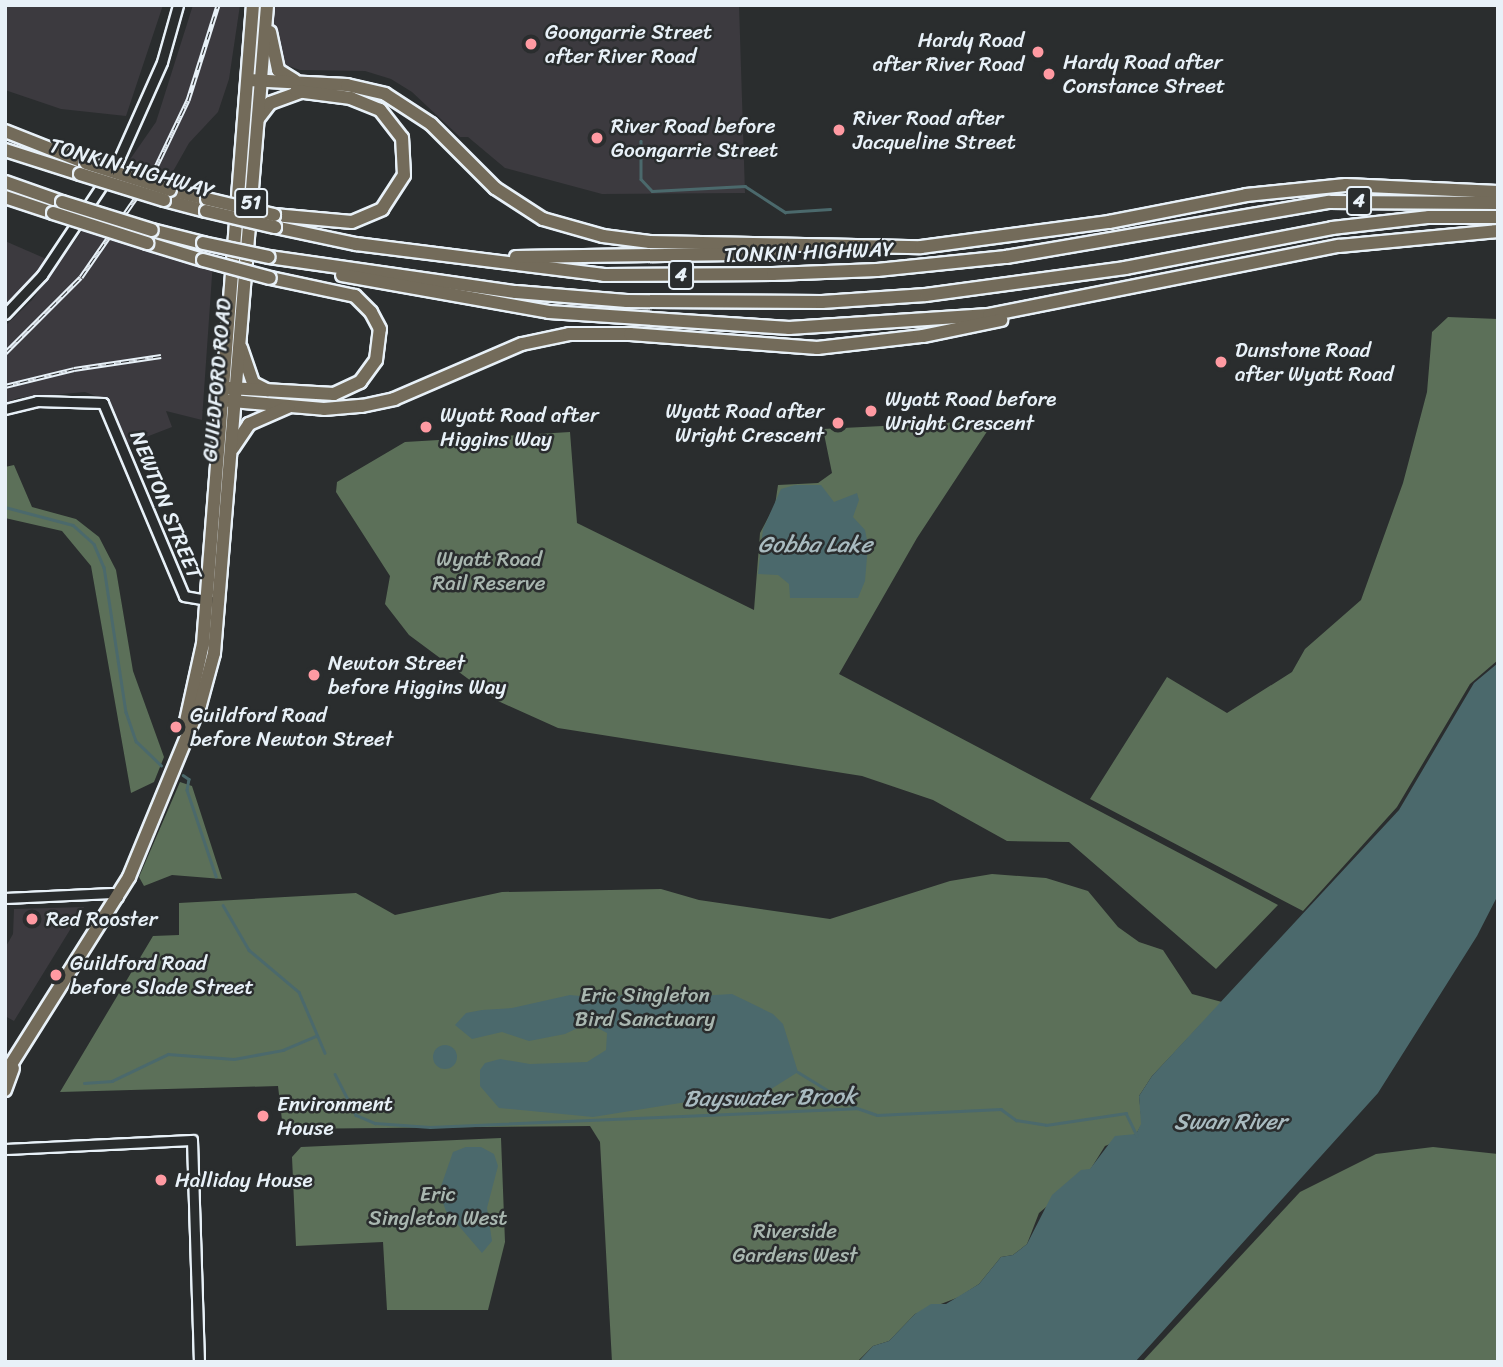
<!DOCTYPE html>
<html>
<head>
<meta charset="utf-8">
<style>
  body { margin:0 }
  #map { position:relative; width:1503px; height:1367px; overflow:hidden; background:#2a2d2e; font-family:Sriracha,sans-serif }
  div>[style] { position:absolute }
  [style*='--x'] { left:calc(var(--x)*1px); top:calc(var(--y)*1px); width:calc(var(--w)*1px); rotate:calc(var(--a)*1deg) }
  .built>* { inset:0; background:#3c3a3f }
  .green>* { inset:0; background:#5c7059 }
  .water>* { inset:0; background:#4b696c }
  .round { border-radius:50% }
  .stream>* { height:2.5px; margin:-1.25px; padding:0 1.25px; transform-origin:1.25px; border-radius:1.25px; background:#4b696c }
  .roads { filter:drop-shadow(2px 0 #e8f1f8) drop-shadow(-2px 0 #e8f1f8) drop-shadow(0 2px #e8f1f8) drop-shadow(0 -2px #e8f1f8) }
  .minor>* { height:9px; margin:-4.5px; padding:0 4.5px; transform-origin:4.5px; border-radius:4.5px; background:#2a2d2e }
  .highway>* { height:12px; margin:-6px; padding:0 6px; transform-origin:6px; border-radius:6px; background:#736b5a }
  .rail>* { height:5px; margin-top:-2.5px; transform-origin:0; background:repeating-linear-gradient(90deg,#2a2d2e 0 8px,#e8f1f8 0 16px); box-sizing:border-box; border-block:2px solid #e8f1f8 }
  .bridges { filter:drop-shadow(2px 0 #e8f1f8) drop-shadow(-2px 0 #e8f1f8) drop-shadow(0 2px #e8f1f8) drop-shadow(0 -2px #e8f1f8) }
  .highway-bridge>* { height:12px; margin:-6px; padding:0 6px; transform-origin:6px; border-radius:6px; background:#736b5a }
  .dots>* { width:19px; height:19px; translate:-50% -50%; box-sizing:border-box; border:4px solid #2a2d2e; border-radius:50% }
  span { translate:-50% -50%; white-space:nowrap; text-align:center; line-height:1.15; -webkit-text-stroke:5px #2a2d2e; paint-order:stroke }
  .shield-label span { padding:2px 5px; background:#2a2d2e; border:2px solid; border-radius:5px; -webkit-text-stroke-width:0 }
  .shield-label { font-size:19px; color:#e8f1f8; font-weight:700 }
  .poi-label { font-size:21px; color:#e8f1f8 }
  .left { translate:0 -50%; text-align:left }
  .right { translate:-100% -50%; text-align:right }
  .street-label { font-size:21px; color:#e8f1f8 }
  .park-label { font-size:21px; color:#a9b7b0 }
  .water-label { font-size:23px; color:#a9bbc0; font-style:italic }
  .frame { position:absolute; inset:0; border:7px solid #e8f1f8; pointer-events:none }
</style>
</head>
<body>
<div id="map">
  <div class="built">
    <div style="clip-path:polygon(5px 5px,163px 5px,126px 116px,61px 109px,5px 90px)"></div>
    <div style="clip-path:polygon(193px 5px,240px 5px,229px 79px,218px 112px,189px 143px,167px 182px,124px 168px,156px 122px)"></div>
    <div style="clip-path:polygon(267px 5px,739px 5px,745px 193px,602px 194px,505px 168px,468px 137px,460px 137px,412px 92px,391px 79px,365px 71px,300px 70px,283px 64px,278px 60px)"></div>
    <div style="clip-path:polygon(89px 221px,213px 261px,202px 420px,166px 411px,172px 427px,128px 444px,109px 401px,85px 392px,18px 398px,5px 403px,5px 326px,32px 300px)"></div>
    <div style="clip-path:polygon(5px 241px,51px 261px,5px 312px)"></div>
    <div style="clip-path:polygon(84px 907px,14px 1021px,5px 1016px,5px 948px,13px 934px,14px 909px)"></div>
  </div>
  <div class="green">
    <div style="clip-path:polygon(1448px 317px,1498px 319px,1498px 660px,1470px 684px,1397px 807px,1303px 911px,1090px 799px,1167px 677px,1227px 713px,1292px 672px,1305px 649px,1361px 600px,1403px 483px,1427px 392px,1432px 332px)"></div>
    <div style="clip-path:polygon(982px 421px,988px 430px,917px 538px,839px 674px,1278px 905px,1216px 969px,1069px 842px,1007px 841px,933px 800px,862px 776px,558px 728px,498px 701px,409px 635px,385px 604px,390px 576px,336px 492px,337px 482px,405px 442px,570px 432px,577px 523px,754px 610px,760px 533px,775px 505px,778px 485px,818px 483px,832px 473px,823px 429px)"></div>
    <div style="clip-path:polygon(14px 465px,32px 507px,76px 519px,99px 537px,116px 570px,133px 671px,164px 757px,154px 782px,131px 793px,91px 566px,62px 531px,5px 518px,5px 467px)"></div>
    <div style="clip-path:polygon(180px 782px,192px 786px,222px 879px,172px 875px,144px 886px,139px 877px)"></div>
    <div style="clip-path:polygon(992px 874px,1046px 878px,1088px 891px,1118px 927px,1139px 942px,1163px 950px,1192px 994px,1222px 1002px,1152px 1076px,1139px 1096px,1142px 1124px,1136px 1134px,1105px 1146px,1090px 1170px,1039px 1213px,1027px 1244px,1013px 1255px,1001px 1257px,979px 1284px,959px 1297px,915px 1314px,889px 1341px,873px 1346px,857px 1362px,612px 1362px,600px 1142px,590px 1126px,283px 1129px,278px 1086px,60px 1092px,153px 936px,179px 935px,179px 903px,356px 893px,395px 915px,502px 892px,661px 889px,699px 900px,830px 919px,950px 881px)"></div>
    <div style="clip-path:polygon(501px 1138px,505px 1242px,488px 1310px,387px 1310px,383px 1242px,296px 1246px,292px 1157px,301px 1147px)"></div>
    <div style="clip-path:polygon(1433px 1147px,1498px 1154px,1498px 1362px,1142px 1362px,1300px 1192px,1376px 1154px)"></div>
  </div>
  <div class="water">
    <div style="clip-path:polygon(795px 485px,821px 485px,834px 502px,857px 493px,859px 500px,853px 517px,865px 530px,868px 545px,865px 581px,858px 598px,790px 598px,789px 584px,778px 575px,758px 574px,763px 529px,781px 489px)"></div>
    <div style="clip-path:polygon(1498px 663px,1498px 895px,1477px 936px,1378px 1093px,1135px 1362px,858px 1362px,873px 1346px,889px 1341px,915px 1314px,931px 1304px,946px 1304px,979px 1284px,1001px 1257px,1013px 1255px,1027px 1244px,1052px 1195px,1081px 1170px,1090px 1169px,1115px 1136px,1136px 1134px,1141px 1124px,1139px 1096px,1152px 1076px,1399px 810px,1474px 683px)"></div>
    <div style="clip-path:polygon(637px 990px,698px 996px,732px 994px,773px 1014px,783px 1024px,798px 1072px,757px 1098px,718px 1105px,699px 1100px,593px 1117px,499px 1108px,480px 1086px,480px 1070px,485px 1063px,500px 1059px,530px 1064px,587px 1062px,606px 1050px,607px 1033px,588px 1023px,565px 1034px,529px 1041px,502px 1032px,472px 1039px,455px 1025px,466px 1013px,482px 1010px,512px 1008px,570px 995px,609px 999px)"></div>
    <div class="round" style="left:433px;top:1045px;width:24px;height:24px"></div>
    <div style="clip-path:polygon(466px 1147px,481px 1147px,494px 1154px,498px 1166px,487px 1208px,492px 1241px,482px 1253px,446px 1211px,439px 1192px,453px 1152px)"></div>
  </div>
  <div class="stream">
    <div style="--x:641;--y:141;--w:38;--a:90"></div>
    <div style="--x:641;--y:179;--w:16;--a:47"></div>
    <div style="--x:652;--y:191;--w:93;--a:-3.1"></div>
    <div style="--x:745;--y:186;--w:48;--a:33"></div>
    <div style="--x:785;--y:212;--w:45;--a:-3.8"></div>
    <div style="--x:5;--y:507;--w:70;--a:14.8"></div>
    <div style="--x:73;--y:525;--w:28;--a:42"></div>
    <div style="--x:94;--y:544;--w:25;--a:67"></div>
    <div style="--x:104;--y:567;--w:147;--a:81.4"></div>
    <div style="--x:126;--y:712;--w:31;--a:71"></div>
    <div style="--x:136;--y:741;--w:35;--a:44"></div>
    <div style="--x:183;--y:775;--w:7;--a:34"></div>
    <div style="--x:189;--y:779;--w:11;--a:100"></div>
    <div style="--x:187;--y:790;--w:91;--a:71.4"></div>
    <div style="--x:223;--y:905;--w:52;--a:60"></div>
    <div style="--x:249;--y:950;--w:65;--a:40"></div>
    <div style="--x:299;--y:992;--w:66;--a:66.9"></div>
    <div style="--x:798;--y:1072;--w:67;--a:31.6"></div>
    <div style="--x:335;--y:1074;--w:46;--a:62.9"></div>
    <div style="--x:356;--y:1115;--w:21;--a:23"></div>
    <div style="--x:375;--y:1123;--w:55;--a:4.2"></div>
    <div style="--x:430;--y:1127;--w:427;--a:-2.5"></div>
    <div style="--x:857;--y:1108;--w:21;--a:19"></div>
    <div style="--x:877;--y:1115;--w:124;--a:-2.8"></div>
    <div style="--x:1001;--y:1109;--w:19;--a:36"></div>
    <div style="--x:1016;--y:1120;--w:30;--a:9"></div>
    <div style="--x:1046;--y:1125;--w:81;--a:-8.5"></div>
    <div style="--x:1126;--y:1113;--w:25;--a:64"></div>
    <div style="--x:84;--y:1083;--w:28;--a:-4"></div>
    <div style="--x:112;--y:1081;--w:62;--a:-25.7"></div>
    <div style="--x:168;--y:1054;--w:66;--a:4.3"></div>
    <div style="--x:234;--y:1059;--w:50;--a:-10.4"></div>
    <div style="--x:283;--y:1050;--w:36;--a:-23"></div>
  </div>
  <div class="roads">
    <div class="minor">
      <div style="--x:5;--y:314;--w:54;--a:-46.5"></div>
      <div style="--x:42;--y:275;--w:137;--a:-56.3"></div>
      <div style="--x:118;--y:161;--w:108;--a:-66"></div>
      <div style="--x:162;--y:62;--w:59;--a:-74.3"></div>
      <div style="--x:5;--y:409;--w:33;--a:-14"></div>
      <div style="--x:37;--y:401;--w:66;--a:1.7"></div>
      <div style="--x:103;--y:403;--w:209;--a:67.2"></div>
      <div style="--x:184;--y:596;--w:27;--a:10"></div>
      <div style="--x:5;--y:898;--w:107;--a:-2.7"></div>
      <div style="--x:112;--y:893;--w:7;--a:34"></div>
      <div style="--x:5;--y:1149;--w:187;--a:-2.8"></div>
      <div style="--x:192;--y:1140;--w:222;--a:88.2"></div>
    </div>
    <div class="highway">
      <div style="--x:270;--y:32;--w:39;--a:78"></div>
      <div style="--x:278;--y:70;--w:19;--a:32"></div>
      <div style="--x:248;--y:80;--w:99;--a:2.9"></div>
      <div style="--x:347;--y:85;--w:39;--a:13"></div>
      <div style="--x:385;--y:94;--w:55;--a:33.1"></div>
      <div style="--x:431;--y:124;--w:91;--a:45"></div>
      <div style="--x:495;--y:188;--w:57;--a:32.9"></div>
      <div style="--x:543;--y:219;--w:62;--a:15.8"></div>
      <div style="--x:603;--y:236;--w:47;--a:7.3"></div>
      <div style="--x:650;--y:242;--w:271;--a:1.1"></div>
      <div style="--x:921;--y:247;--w:190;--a:-7.6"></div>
      <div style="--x:1109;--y:222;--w:140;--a:-11.1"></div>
      <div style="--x:1246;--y:195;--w:100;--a:-5.7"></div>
      <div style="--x:1346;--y:185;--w:152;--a:2.6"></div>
      <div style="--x:258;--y:119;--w:20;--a:-53"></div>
      <div style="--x:270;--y:103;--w:35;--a:-20"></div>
      <div style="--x:5;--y:131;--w:87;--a:21.6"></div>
      <div style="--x:5;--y:150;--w:79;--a:17.7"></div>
      <div style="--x:5;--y:182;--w:60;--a:19.3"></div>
      <div style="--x:170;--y:190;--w:38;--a:14"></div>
      <div style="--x:5;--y:197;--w:51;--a:18.4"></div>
      <div style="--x:164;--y:200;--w:43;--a:14.7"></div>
      <div style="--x:274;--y:215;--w:78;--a:5.1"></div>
      <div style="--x:352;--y:222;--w:33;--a:-23"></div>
      <div style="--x:382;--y:209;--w:40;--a:-57.1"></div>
      <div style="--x:404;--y:175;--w:37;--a:-93"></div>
      <div style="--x:402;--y:138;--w:36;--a:-128"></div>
      <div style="--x:380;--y:110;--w:31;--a:-158"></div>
      <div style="--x:351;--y:98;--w:55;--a:-172.7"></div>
      <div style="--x:275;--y:227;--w:83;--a:11.9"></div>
      <div style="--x:356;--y:244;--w:250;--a:7.1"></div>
      <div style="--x:604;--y:275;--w:169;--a:-0.3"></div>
      <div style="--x:773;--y:274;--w:104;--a:-2.2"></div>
      <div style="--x:877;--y:270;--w:130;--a:-5.8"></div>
      <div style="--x:1006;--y:257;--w:328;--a:-9.7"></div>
      <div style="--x:1329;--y:202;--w:169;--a:0.3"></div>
      <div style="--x:152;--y:230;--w:53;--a:14.3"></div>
      <div style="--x:147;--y:243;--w:59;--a:16.9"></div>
      <div style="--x:269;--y:257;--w:249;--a:8.1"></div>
      <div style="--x:516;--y:292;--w:111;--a:4.6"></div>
      <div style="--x:627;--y:301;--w:195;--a:0.3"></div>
      <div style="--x:822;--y:302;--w:104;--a:-3.9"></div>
      <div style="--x:926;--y:295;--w:201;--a:-7.7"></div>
      <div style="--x:1125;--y:268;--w:211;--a:-10.9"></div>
      <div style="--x:1332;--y:228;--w:98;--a:-6.5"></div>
      <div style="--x:1429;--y:217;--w:69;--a:0"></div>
      <div style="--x:516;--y:257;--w:272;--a:-0.8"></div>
      <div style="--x:342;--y:275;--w:210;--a:10.1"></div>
      <div style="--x:549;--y:312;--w:241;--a:3.8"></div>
      <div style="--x:789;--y:328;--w:200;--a:-3.7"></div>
      <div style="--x:989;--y:315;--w:357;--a:-11.2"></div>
      <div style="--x:1339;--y:246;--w:160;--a:-5.4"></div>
      <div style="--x:241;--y:348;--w:37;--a:71"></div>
      <div style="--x:253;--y:383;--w:16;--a:27"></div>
      <div style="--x:229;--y:388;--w:105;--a:3.3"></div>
      <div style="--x:334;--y:394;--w:29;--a:-25"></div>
      <div style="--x:360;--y:382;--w:27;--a:-54"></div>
      <div style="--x:376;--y:360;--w:31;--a:-83"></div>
      <div style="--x:380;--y:329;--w:19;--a:-118"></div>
      <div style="--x:371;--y:312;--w:23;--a:-135"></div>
      <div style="--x:355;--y:296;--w:87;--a:-168"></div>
      <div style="--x:220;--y:400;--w:104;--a:4.9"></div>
      <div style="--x:324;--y:409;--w:38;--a:-5"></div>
      <div style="--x:362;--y:406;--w:33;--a:-12"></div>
      <div style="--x:394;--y:399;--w:139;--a:-23.3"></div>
      <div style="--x:522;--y:344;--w:48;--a:-12"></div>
      <div style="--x:569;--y:334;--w:61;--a:0"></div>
      <div style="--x:630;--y:334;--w:188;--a:4.3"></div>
      <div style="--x:817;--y:348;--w:107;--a:-6.5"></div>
      <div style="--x:923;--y:336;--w:80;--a:-11.6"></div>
      <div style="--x:233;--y:448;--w:29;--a:-56"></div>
      <div style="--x:249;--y:424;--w:43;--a:-23.6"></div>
      <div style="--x:186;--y:721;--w:79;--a:-77.6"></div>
      <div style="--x:203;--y:644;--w:641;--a:-85.53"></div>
      <div style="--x:5;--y:1074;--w:233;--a:-57.8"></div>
      <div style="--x:129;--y:877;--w:186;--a:-67.6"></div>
      <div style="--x:200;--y:705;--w:54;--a:-74.9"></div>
      <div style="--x:214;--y:653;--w:650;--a:-85.32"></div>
      <div style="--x:5;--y:1090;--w:23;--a:-70"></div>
    </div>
  </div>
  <div class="rail">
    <div style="--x:5;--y:353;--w:107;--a:-45"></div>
    <div style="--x:81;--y:277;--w:126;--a:-55.3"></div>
    <div style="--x:153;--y:173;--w:81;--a:-64.4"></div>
    <div style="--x:188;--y:100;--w:100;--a:-72.5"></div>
    <div style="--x:5;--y:386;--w:71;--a:-13.8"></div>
    <div style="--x:74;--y:369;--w:88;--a:-8.5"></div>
  </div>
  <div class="bridges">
    <div class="highway-bridge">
      <div style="--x:86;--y:163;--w:88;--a:17.8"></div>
      <div style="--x:80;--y:174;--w:88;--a:17.2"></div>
      <div style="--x:207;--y:199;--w:69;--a:13.4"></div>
      <div style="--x:62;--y:202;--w:94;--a:17.3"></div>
      <div style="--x:206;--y:211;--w:71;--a:13.1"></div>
      <div style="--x:53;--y:213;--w:99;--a:17.7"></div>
      <div style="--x:203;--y:243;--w:67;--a:12"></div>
      <div style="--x:203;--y:260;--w:69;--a:15"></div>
    </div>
  </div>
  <div class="dots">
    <div style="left:531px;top:44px;background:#ff9aa2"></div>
    <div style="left:1038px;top:52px;background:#ff9aa2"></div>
    <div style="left:1049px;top:74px;background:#ff9aa2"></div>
    <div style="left:839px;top:130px;background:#ff9aa2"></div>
    <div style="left:597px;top:138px;background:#ff9aa2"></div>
    <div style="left:1221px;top:362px;background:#ff9aa2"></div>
    <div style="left:871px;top:411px;background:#ff9aa2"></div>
    <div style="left:838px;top:423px;background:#ff9aa2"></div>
    <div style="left:426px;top:427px;background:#ff9aa2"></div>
    <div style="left:314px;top:675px;background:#ff9aa2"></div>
    <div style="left:176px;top:727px;background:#ff9aa2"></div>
    <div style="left:32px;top:919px;background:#ff9aa2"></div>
    <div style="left:56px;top:975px;background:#ff9aa2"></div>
    <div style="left:263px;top:1116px;background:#ff9aa2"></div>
    <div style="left:161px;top:1180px;background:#ff9aa2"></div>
  </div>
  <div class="shield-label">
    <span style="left:1359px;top:201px">4</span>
    <span style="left:251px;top:203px">51</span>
    <span style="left:681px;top:275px">4</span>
  </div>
  <div class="poi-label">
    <span class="left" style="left:545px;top:44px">Goongarrie Street<br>after River Road</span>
    <span class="right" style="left:1024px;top:52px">Hardy Road<br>after River Road</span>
    <span class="left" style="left:1063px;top:74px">Hardy Road after<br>Constance Street</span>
    <span class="left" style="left:853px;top:130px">River Road after<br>Jacqueline Street</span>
    <span class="left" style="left:611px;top:138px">River Road before<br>Goongarrie Street</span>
    <span class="left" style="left:1235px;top:362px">Dunstone Road<br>after Wyatt Road</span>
    <span class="left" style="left:885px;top:411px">Wyatt Road before<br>Wright Crescent</span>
    <span class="right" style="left:824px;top:423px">Wyatt Road after<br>Wright Crescent</span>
    <span class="left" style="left:440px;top:427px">Wyatt Road after<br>Higgins Way</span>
    <span class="left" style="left:328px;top:675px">Newton Street<br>before Higgins Way</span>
    <span class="left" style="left:190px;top:727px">Guildford Road<br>before Newton Street</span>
    <span class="left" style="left:46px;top:919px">Red Rooster</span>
    <span class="left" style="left:70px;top:975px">Guildford Road<br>before Slade Street</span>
    <span class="left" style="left:277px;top:1116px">Environment<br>House</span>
    <span class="left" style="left:175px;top:1180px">Halliday House</span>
  </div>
  <div class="street-label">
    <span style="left:132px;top:168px;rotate:16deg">TONKIN HIGHWAY</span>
    <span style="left:809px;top:252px;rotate:-2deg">TONKIN HIGHWAY</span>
    <span style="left:217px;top:380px;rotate:-85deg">GUILDFORD ROAD</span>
    <span style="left:166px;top:505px;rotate:68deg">NEWTON STREET</span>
  </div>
  <div class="park-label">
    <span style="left:489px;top:571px">Wyatt Road<br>Rail Reserve</span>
    <span style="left:645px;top:1007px">Eric Singleton<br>Bird Sanctuary</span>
    <span style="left:438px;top:1206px">Eric<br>Singleton West</span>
    <span style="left:795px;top:1243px">Riverside<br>Gardens West</span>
  </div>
  <div class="water-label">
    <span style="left:815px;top:545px">Gobba Lake</span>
    <span style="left:770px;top:1098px;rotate:-1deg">Bayswater Brook</span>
    <span style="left:1230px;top:1122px">Swan River</span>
  </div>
  <div class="frame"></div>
</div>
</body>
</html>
